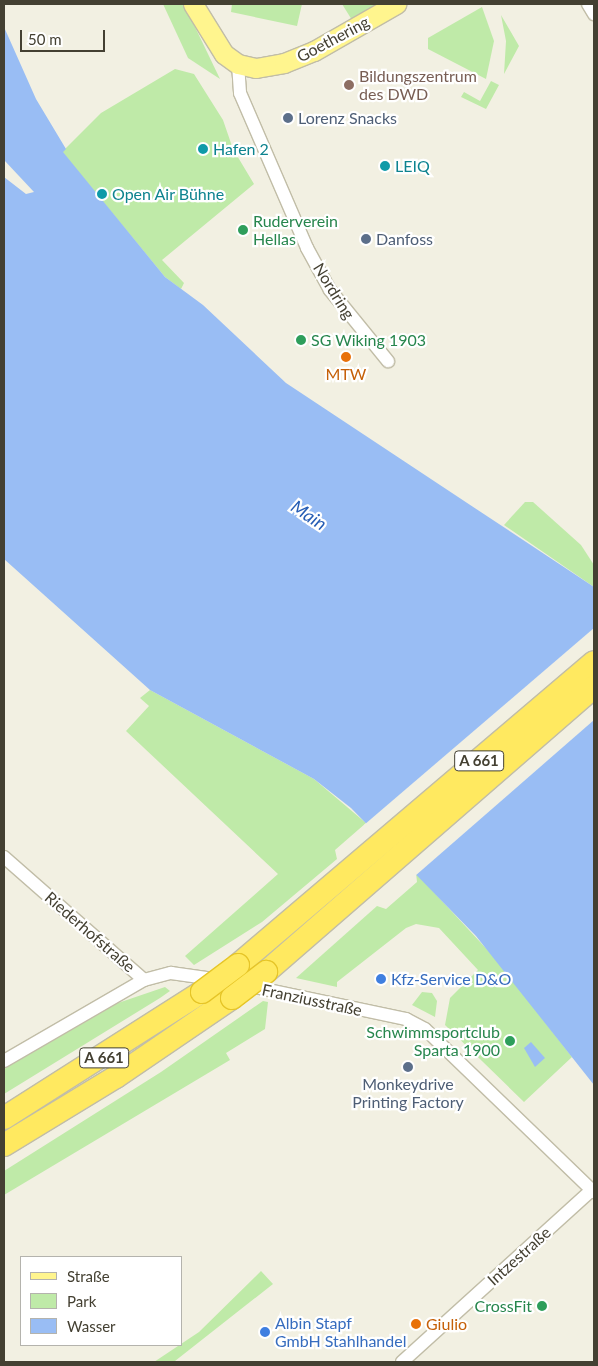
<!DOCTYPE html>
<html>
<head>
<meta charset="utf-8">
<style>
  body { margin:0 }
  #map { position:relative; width:598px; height:1366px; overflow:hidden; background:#f2f0e2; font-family:Lato,sans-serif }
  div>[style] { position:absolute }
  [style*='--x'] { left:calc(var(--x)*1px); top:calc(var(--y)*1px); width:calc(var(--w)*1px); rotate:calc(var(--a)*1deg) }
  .green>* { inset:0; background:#bfeaa8 }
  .water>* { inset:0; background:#99bdf4 }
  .pier>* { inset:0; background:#f2f0e2 }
  .roads { filter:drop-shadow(1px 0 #c1bda7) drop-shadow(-1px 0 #c1bda7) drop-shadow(0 1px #c1bda7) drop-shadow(0 -1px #c1bda7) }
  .minor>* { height:12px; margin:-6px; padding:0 6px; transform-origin:6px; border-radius:6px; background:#fff }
  .primary>* { height:19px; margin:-9.5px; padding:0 9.5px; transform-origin:9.5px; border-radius:9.5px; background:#fff58e }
  .motorway>* { height:22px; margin:-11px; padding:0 11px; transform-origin:11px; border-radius:11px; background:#ffe960 }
  .bridges { filter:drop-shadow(1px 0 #e6c528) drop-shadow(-1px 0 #e6c528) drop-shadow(0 1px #e6c528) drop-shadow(0 -1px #e6c528) }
  .motorway-bridge>* { height:22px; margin:-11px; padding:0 11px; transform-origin:11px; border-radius:11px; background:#ffe960 }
  .dots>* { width:14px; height:14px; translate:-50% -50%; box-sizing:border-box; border:2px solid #fff; border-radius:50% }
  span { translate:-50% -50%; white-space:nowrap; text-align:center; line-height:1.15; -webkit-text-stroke:4.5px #fff; paint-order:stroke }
  .shield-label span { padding:1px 4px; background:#fff; border:1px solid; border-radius:4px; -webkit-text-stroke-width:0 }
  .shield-label { font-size:15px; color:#444032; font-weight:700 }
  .street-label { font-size:16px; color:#444032 }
  .education-label { font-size:16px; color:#785e54 }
  .left { translate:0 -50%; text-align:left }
  .service-label { font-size:16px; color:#4e5e75 }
  .culture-label { font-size:16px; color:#0d838f }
  .leisure-label { font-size:16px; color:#27864d }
  .right { translate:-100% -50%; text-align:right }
  .food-label { font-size:16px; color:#c56008 }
  .shop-label { font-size:16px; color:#366cbe }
  .water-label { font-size:18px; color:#265db5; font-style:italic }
  .frame { position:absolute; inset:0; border:5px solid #444032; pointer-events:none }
  .legend { position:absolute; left:20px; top:1256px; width:162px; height:90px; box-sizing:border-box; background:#fff; border:1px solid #b4b3ad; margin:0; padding:6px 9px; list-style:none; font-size:15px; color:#444032 }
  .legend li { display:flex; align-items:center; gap:10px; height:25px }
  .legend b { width:25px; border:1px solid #b4b3ad }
  .scale { position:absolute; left:20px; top:30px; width:85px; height:22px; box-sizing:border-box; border:2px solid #444032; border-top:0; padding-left:6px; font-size:15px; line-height:18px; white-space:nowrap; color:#444032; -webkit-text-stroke:4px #fff; paint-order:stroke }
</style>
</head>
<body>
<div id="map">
  <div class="green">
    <div style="clip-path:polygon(163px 4px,184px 4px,220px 79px,188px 58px)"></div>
    <div style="clip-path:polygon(232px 4px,302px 4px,297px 26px,231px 12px)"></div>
    <div style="clip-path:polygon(342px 4px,378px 4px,352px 20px)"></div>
    <div style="clip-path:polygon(482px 7px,494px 41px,486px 79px,428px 49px,428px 38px)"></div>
    <div style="clip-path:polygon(501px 15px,519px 46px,504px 74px,506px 41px)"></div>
    <div style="clip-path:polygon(175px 69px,194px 74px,223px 120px,233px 149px,254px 184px,162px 260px,184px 283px,181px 289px,165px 277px,62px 152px,101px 113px)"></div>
    <div style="clip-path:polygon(491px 81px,499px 85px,486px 109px,461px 97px,464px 92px,480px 101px)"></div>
    <div style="clip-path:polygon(525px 502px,533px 502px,581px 545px,594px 565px,594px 587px,504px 525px)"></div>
    <div style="clip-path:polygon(150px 690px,314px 779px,366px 823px,335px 850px,337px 859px,262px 922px,194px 965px,185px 956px,278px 874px,126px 731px,149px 706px,140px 698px)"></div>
    <div style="clip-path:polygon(416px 873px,495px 958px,572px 1057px,524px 1102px,445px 1025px,450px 998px,478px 970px,439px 928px,416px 924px,406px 928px,337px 982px,337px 987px,296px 978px,377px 906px,386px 909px,417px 882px)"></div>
    <div style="clip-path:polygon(165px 987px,170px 991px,160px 998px,4px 1094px,4px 1069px,118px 1003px)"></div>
    <div style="clip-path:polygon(422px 992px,432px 993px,437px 1001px,435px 1017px,412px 1005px)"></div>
    <div style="clip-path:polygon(263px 1001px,268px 1002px,265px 1029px,226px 1053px,230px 1060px,4px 1195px,4px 1171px,161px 1072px)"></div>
    <div style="clip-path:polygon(261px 1271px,273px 1284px,175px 1361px,154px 1362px,199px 1332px)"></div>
  </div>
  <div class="water">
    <div style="clip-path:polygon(4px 27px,36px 99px,66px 149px,63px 152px,165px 277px,203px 305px,286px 383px,594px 587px,594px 1085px,476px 936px,351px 808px,314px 779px,150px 690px,4px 559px,4px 177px,26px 194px,34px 192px,4px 160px)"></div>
    <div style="clip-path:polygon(531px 1042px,545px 1058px,535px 1067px,524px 1048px)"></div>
  </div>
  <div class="pier">
    <div style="clip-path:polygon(594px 628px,594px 720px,415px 876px,364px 825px)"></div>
  </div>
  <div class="roads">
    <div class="minor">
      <div style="--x:588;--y:4;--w:12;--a:59"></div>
      <div style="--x:238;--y:64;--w:29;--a:86"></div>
      <div style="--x:240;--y:93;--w:169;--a:66.6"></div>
      <div style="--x:307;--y:248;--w:48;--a:61.3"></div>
      <div style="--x:330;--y:290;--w:92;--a:50.8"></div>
      <div style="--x:4;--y:857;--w:186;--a:41.3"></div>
      <div style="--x:245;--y:985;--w:165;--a:11.9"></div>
      <div style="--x:406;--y:1019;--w:21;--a:28"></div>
      <div style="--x:425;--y:1029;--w:235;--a:44"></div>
      <div style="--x:4;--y:1061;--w:162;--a:-30.1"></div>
      <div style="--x:144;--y:980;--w:28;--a:-15"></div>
      <div style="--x:171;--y:973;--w:50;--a:8"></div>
      <div style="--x:402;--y:1362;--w:256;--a:-42.2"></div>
    </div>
    <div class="primary">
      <div style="--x:193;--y:4;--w:59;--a:58.2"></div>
      <div style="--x:224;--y:54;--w:17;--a:36"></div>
      <div style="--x:238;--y:64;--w:18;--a:13"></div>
      <div style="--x:256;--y:68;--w:28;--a:-10"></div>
      <div style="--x:284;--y:63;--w:32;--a:-22"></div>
      <div style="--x:314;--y:51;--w:95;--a:-29.8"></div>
    </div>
    <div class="motorway">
      <div style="--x:238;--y:965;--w:467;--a:-40.4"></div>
      <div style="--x:266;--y:972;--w:435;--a:-41"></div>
      <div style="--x:4;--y:1118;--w:235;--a:-32.5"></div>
      <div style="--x:4;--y:1145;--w:131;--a:-31.3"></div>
      <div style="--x:116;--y:1077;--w:140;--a:-34.3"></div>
    </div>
  </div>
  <div class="bridges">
    <div class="motorway-bridge">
      <div style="--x:202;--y:992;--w:45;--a:-36.9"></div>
      <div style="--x:232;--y:998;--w:43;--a:-37.4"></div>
    </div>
  </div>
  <div class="dots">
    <div style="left:349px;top:85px;background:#8d6e63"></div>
    <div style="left:288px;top:118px;background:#5c6f8a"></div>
    <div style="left:203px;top:149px;background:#0f9aa8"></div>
    <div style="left:385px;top:166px;background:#0f9aa8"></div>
    <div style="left:102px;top:194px;background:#0f9aa8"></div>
    <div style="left:243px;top:230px;background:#2e9e5b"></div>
    <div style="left:366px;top:239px;background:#5c6f8a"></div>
    <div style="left:301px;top:340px;background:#2e9e5b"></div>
    <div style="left:346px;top:357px;background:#e8710a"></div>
    <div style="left:381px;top:979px;background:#3f7fe0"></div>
    <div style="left:510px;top:1041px;background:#2e9e5b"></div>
    <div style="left:408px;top:1067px;background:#5c6f8a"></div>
    <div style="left:542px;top:1306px;background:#2e9e5b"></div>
    <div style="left:416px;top:1324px;background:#e8710a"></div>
    <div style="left:265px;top:1332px;background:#3f7fe0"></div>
  </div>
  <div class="shield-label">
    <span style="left:479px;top:761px">A 661</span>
    <span style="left:104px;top:1058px">A 661</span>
  </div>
  <div class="street-label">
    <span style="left:333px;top:39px;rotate:-28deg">Goethering</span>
    <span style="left:334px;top:291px;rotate:58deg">Nordring</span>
    <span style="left:90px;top:932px;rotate:41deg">Riederhofstraße</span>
    <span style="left:312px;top:1000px;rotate:12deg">Franziusstraße</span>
    <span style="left:519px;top:1256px;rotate:-42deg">Intzestraße</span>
  </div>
  <div class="education-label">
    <span class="left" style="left:359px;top:85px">Bildungszentrum<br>des DWD</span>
  </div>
  <div class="service-label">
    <span class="left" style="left:298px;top:118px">Lorenz Snacks</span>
    <span class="left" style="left:376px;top:239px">Danfoss</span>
    <span style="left:408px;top:1093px">Monkeydrive<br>Printing Factory</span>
  </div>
  <div class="culture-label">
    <span class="left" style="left:213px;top:149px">Hafen 2</span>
    <span class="left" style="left:395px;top:166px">LEIQ</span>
    <span class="left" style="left:112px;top:194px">Open Air Bühne</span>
  </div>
  <div class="leisure-label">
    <span class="left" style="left:253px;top:230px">Ruderverein<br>Hellas</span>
    <span class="left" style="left:311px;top:340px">SG Wiking 1903</span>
    <span class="right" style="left:500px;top:1041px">Schwimmsportclub<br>Sparta 1900</span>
    <span class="right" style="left:532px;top:1306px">CrossFit</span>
  </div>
  <div class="food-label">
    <span style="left:346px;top:374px">MTW</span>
    <span class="left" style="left:426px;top:1324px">Giulio</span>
  </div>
  <div class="shop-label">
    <span class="left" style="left:391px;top:979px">Kfz-Service D&amp;O</span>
    <span class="left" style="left:275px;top:1332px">Albin Stapf<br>GmbH Stahlhandel</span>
  </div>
  <div class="water-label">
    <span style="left:309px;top:515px;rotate:34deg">Main</span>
  </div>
  <div class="frame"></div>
  <ul class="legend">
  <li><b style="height:6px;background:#fff58e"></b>Straße</li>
  <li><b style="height:14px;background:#bfeaa8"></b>Park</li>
  <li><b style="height:14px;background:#99bdf4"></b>Wasser</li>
  </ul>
  <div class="scale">50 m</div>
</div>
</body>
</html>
